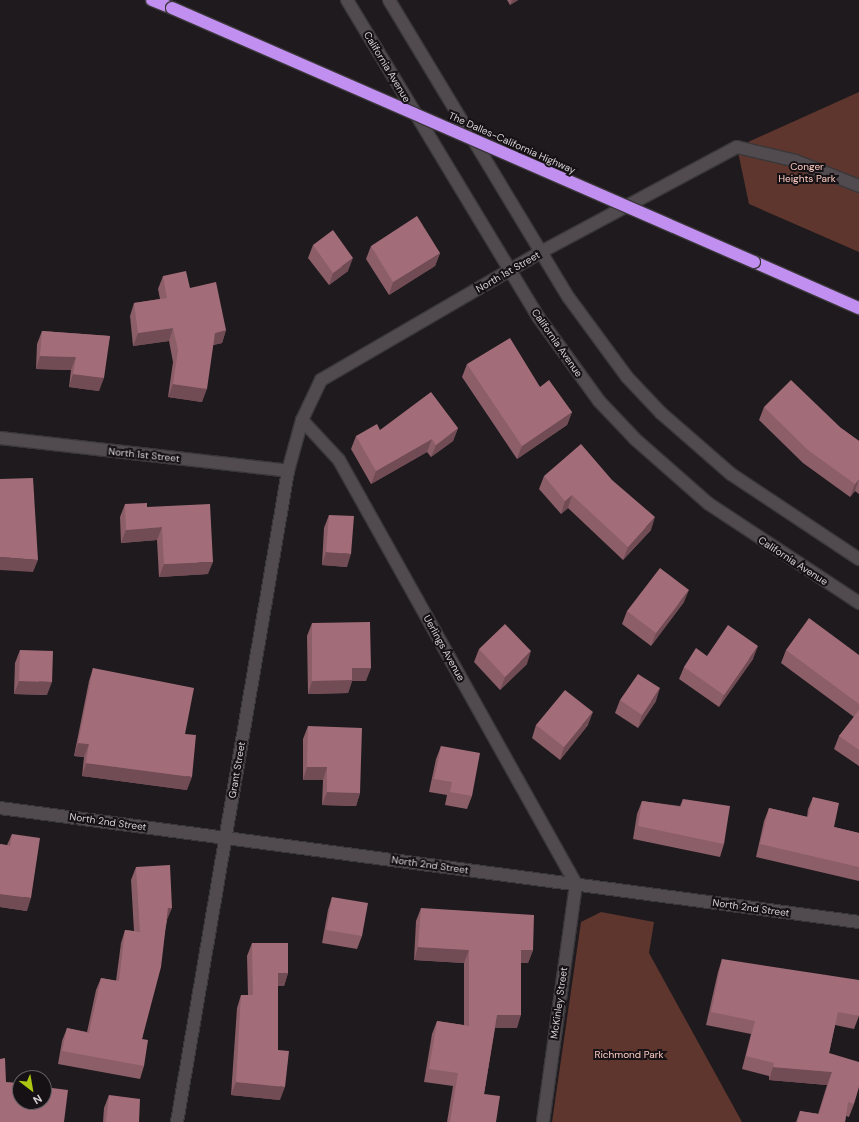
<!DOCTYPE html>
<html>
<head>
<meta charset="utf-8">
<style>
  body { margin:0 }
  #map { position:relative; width:859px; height:1122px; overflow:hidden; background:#1f1a1e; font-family:"DM Sans",sans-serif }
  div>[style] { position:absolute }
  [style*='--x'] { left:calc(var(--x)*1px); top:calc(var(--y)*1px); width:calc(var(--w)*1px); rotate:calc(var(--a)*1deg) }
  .green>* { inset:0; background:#5e362d }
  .roads { filter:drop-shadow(1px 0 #3a3739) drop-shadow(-1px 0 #3a3739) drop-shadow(0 1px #3a3739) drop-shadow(0 -1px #3a3739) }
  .street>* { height:12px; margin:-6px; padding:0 6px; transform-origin:6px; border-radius:6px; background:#514b4f }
  .highway>* { height:12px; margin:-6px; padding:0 6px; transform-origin:6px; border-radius:6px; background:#c18ff0 }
  .bridges { filter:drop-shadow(1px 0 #3a3739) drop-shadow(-1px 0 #3a3739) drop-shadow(0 1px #3a3739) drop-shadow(0 -1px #3a3739) }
  .highway-bridge>* { height:12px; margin:-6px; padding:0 6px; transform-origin:6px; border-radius:6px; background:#c18ff0 }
  .wall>* { inset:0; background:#8b5e68 }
  .shaded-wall>* { inset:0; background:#714c55 }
  .building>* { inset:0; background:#a26d79 }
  span { translate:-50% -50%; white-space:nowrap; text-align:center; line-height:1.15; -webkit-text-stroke:4px #161115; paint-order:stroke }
  .street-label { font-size:10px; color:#d6d2d5 }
  .park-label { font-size:10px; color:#fdcbc0 }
  .north { position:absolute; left:12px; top:1070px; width:40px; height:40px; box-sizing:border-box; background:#161115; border:1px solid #635e62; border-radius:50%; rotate:149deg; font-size:11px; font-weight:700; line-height:16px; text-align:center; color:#d6d2d5 }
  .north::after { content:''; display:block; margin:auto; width:14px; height:18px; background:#acc612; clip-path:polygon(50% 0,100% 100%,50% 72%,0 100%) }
</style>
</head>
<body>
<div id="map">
  <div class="green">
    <div style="clip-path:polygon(859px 92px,859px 252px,749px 204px,737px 147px)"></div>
    <div style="clip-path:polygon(601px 912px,654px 922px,649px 953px,742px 1122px,552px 1122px,581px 922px)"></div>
  </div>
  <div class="roads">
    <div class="street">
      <div style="--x:347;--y:0;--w:371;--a:58.9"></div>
      <div style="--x:539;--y:318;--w:102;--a:54.1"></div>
      <div style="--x:599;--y:401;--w:52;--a:46.5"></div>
      <div style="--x:635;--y:439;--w:98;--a:41.3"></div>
      <div style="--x:709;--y:504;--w:180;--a:33.4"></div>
      <div style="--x:389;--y:0;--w:348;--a:58.9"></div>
      <div style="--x:569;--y:298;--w:98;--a:53.7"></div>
      <div style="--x:627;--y:377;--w:50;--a:46.6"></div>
      <div style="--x:661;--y:413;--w:93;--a:41.1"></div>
      <div style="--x:731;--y:474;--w:154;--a:33.6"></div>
      <div style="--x:302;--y:420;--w:54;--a:47.2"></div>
      <div style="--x:339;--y:460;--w:486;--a:60.8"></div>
      <div style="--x:576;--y:884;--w:240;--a:97.9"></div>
      <div style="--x:0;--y:438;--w:290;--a:6.5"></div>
      <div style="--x:0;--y:808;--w:867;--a:7.56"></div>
      <div style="--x:177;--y:1122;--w:660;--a:-80.32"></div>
      <div style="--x:288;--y:471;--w:53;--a:-74.6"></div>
      <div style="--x:302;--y:420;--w:44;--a:-64.6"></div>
      <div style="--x:321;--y:380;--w:255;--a:-30.2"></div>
      <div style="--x:541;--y:252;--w:222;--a:-28.2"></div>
      <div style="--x:737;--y:147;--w:61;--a:13.3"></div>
      <div style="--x:796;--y:161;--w:68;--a:21.6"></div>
    </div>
    <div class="highway">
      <div style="--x:152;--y:0;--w:22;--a:22"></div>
      <div style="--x:754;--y:262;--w:115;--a:23.7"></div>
    </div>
  </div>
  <div class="bridges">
    <div class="highway-bridge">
      <div style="--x:172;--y:8;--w:635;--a:23.58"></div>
    </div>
  </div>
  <div class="wall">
    <div style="clip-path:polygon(507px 0,518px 0,510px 5px)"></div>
    <div style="clip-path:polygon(313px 245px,348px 271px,329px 285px,308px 258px)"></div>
    <div style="clip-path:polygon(371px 246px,440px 253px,435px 266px,389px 295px,366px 259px)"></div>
    <div style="clip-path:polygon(163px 276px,190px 288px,226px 330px,222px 343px,213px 345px,202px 402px,168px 397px,173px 362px,169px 341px,133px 346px,130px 316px,134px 303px,160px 299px,158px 289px)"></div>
    <div style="clip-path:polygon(42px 331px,110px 336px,99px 391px,69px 387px,71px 370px,36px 369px,37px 344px)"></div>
    <div style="clip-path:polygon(467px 364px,540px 387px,572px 412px,567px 425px,517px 459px,462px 377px)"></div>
    <div style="clip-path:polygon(764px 407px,841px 428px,859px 441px,859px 494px,855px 491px,850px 497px,803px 463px,759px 420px)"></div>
    <div style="clip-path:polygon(458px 428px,453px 441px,431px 457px,427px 452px,371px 484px,351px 449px,356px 436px,380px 430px)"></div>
    <div style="clip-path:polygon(544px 476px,651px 530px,623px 560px,568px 508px,561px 514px,539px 489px)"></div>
    <div style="clip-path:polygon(125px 504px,147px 507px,208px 574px,159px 577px,157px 540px,121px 543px,120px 517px)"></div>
    <div style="clip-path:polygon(329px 515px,347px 567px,322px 565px,324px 528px)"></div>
    <div style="clip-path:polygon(684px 602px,651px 646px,622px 624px,627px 611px)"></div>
    <div style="clip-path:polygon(312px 623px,366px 681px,352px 681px,348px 693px,308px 694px,307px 636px)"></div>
    <div style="clip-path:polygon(479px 649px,527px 664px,500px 690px,474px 662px)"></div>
    <div style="clip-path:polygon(20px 650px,47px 695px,14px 694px,15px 663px)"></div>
    <div style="clip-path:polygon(786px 650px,859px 655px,859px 766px,834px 749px,839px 736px,854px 717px,781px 663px)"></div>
    <div style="clip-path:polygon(707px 656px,753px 659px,719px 707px,679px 679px,684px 667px)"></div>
    <div style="clip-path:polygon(93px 668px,185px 734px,187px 790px,82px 776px,84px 757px,74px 756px,89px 681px)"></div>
    <div style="clip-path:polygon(620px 700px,656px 701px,638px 728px,615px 713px)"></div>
    <div style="clip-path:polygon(536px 725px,588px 725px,560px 760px,532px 738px)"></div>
    <div style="clip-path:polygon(308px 726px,360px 793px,356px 806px,322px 805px,323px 780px,303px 780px,303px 739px)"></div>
    <div style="clip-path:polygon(441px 746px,472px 796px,467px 809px,445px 805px,447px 795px,429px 792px,436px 759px)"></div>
    <div style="clip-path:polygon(813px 797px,834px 827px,859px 833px,859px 881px,756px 857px,764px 821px,769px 808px,807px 817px,808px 809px)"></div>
    <div style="clip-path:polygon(683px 799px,724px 844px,720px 857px,633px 839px,637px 814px,642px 801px,680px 806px)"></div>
    <div style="clip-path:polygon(12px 834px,27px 911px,0 907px,0 844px,7px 845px)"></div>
    <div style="clip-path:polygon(136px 867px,167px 920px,167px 921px,142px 1039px,144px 1066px,140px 1079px,58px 1064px,62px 1041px,67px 1028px,87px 1032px,96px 990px,101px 978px,116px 981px,121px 943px,125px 930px,134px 931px,131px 880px)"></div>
    <div style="clip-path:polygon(332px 897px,362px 936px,357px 949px,322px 943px,328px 910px)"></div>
    <div style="clip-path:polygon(421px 908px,533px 950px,528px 963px,521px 963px,517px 1028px,495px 1028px,484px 1094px,496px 1122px,447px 1122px,453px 1086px,424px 1082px,432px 1034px,437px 1021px,464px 1025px,464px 963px,414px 960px,416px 921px)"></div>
    <div style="clip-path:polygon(252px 943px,288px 973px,284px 986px,278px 986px,278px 1050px,280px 1100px,231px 1095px,237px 1008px,241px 995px,248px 995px,247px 956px)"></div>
    <div style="clip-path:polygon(722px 959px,859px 1016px,854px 1029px,835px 1025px,829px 1053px,854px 1104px,849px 1117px,846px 1116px,845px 1122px,796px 1122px,800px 1111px,818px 1114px,827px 1085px,769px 1080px,769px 1076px,742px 1069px,751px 1034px,706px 1025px,718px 972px)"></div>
    <div style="clip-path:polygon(109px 1095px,139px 1122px,103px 1122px,104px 1108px)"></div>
  </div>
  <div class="shaded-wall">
    <div style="clip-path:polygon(512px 0,518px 0,510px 5px)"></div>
    <div style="clip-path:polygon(440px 253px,435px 266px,389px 295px,393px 282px)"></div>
    <div style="clip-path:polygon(353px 258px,348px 271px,329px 285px,333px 273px)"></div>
    <div style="clip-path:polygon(173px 328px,169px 341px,133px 346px,138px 333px)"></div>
    <div style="clip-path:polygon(226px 330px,222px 343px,210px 346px,215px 333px)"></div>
    <div style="clip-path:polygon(40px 356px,76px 357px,71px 370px,36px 369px)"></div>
    <div style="clip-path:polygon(73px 374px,104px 378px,99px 391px,69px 387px)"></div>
    <div style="clip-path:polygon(173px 384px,207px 389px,202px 402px,168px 397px)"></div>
    <div style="clip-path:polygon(572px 412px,567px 425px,517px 459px,522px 446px)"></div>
    <div style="clip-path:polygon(458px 428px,453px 441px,431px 457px,436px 445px)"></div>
    <div style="clip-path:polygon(432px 439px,427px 452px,371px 484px,376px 471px)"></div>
    <div style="clip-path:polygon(859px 479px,855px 491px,850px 497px,855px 484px)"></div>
    <div style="clip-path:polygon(572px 495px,568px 508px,561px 514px,565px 501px)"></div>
    <div style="clip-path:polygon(655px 517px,651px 530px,623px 560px,628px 547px)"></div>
    <div style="clip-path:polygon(162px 527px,157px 540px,121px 543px,126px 530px)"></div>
    <div style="clip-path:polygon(326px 552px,351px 554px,347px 567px,322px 565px)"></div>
    <div style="clip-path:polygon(0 557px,38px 560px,33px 572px,0 570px)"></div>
    <div style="clip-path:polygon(213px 562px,208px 574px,159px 577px,164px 564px)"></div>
    <div style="clip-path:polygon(689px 590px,684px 602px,651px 646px,656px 633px)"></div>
    <div style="clip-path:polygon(758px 646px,753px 659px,719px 707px,724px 695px)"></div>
    <div style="clip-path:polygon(531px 651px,527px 664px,500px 690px,505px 677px)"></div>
    <div style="clip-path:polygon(352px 668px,371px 668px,366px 681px,352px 681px,348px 693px,308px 694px,312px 681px)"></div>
    <div style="clip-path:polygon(19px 681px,52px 682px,47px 695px,14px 694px)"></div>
    <div style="clip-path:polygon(660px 688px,656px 701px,638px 728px,642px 715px)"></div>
    <div style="clip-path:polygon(593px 712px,588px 725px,560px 760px,564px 747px)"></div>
    <div style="clip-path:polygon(78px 743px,89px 744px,84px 757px,74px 756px)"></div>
    <div style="clip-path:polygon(86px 763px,192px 777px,187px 790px,82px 776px)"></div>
    <div style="clip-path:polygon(307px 767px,327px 767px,323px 780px,303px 780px)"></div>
    <div style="clip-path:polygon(327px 792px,360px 793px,356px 806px,322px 805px)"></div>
    <div style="clip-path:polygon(0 894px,31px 898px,27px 911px,0 907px)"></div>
    <div style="clip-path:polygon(168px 908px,172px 908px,167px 920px,163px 921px)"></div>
    <div style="clip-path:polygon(418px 947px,469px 950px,464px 963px,414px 960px)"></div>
    <div style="clip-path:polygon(521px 950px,533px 950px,528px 963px,516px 963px)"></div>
    <div style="clip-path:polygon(278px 973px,288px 973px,284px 986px,273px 986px)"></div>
    <div style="clip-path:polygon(497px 1015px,521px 1015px,517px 1028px,492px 1028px)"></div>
    <div style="clip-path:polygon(773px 1067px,832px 1072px,827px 1085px,769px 1080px)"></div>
    <div style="clip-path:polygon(236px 1082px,285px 1087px,280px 1100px,231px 1095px)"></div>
  </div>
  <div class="building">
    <div style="clip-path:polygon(417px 216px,440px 253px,393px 282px,371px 246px)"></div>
    <div style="clip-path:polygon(333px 230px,353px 258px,333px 273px,313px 245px)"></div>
    <div style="clip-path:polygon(186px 271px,190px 288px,216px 282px,226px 330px,215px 333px,207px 389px,173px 384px,178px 350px,173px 328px,138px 333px,134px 303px,167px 298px,163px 276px)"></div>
    <div style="clip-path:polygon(42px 331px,110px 336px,104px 378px,73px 374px,76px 357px,40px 356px)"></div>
    <div style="clip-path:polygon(510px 338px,540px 387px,549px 380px,572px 412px,522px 446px,467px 364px)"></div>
    <div style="clip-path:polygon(791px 380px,841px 428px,859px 441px,859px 479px,855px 484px,808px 450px,764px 407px)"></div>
    <div style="clip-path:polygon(431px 392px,458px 428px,436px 445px,432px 439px,376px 471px,356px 436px,377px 424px,380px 430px)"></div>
    <div style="clip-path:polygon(581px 444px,612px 480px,655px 517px,628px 547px,572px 495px,565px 501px,544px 476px)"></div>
    <div style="clip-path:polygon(33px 478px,38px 560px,0 557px,0 479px)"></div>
    <div style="clip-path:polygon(147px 503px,147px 507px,210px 504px,213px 562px,164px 564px,162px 527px,126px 530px,125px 504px)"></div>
    <div style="clip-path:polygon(329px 515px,354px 516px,351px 554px,326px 552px)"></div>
    <div style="clip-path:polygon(660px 568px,689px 590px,656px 633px,627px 611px)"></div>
    <div style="clip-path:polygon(809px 618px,859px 655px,859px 704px,786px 650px)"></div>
    <div style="clip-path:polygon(370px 622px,371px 668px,352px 668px,352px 680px,312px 681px,312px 623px)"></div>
    <div style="clip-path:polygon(505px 624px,531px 651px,505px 677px,479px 649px)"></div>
    <div style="clip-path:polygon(728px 625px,758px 646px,724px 695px,684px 667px,696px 648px,707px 656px)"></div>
    <div style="clip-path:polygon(20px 650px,53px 651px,52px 682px,19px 681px)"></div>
    <div style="clip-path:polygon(93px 668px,194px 688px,185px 734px,196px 735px,192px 777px,86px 763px,89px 744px,78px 743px)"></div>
    <div style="clip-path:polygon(638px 674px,660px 688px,642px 715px,620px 700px)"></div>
    <div style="clip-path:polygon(565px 690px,593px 712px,564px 747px,536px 725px)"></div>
    <div style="clip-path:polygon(859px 710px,859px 750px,839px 736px)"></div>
    <div style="clip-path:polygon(308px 726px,362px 728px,360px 793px,327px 792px,327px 767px,307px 767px)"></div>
    <div style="clip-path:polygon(441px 746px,480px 753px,472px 796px,450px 792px,452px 782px,434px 779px)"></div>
    <div style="clip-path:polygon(813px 797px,839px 803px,834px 827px,859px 833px,859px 867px,760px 844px,769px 808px,808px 817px)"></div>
    <div style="clip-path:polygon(683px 799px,730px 806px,724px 844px,638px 826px,642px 801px,681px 807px)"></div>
    <div style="clip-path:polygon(12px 834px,40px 838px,31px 898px,0 894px,0 844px,10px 846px)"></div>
    <div style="clip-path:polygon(170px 865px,172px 908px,168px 908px,161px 967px,142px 1039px,148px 1040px,144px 1066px,62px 1051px,67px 1028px,89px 1033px,101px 978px,119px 981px,125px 930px,140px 932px,136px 867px)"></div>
    <div style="clip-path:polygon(332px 897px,368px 903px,362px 936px,326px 930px)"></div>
    <div style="clip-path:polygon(421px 908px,534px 915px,533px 950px,521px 950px,521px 1015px,497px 1015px,484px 1094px,500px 1096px,496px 1122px,450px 1122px,458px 1073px,429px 1069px,437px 1021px,469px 1026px,469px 950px,418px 947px)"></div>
    <div style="clip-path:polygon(252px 943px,288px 943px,288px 973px,278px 973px,278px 1050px,289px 1051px,285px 1087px,236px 1082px,241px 995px,253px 995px)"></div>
    <div style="clip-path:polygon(722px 959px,859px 980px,859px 1016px,838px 1012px,829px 1053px,859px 1062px,859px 1087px,854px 1104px,848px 1102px,845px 1122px,798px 1122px,800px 1111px,819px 1114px,832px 1072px,773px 1067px,774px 1063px,746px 1056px,755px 1021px,711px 1012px)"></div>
    <div style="clip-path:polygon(5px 1058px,6px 1082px,20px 1083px,20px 1102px,44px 1102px,44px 1087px,68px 1090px,64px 1122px,0 1122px,0 1059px)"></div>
    <div style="clip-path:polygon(109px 1095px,140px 1099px,139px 1122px,106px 1122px)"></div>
  </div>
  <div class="street-label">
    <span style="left:387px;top:67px;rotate:59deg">California Avenue</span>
    <span style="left:512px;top:143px;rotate:24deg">The Dalles-California Highway</span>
    <span style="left:508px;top:272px;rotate:-30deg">North 1st Street</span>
    <span style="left:557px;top:343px;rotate:55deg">California Avenue</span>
    <span style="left:144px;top:455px;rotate:6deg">North 1st Street</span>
    <span style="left:793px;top:561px;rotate:33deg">California Avenue</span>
    <span style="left:444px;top:648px;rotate:61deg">Uerlings Avenue</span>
    <span style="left:237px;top:770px;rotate:-80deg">Grant Street</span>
    <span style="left:108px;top:822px;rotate:8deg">North 2nd Street</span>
    <span style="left:430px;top:865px;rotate:8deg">North 2nd Street</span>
    <span style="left:751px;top:908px;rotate:8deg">North 2nd Street</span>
    <span style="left:559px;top:1003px;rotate:-82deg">McKinley Street</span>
  </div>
  <div class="park-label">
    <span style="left:807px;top:172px">Conger<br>Heights Park</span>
    <span style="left:629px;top:1055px">Richmond Park</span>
  </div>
  <div class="north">N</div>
</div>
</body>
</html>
